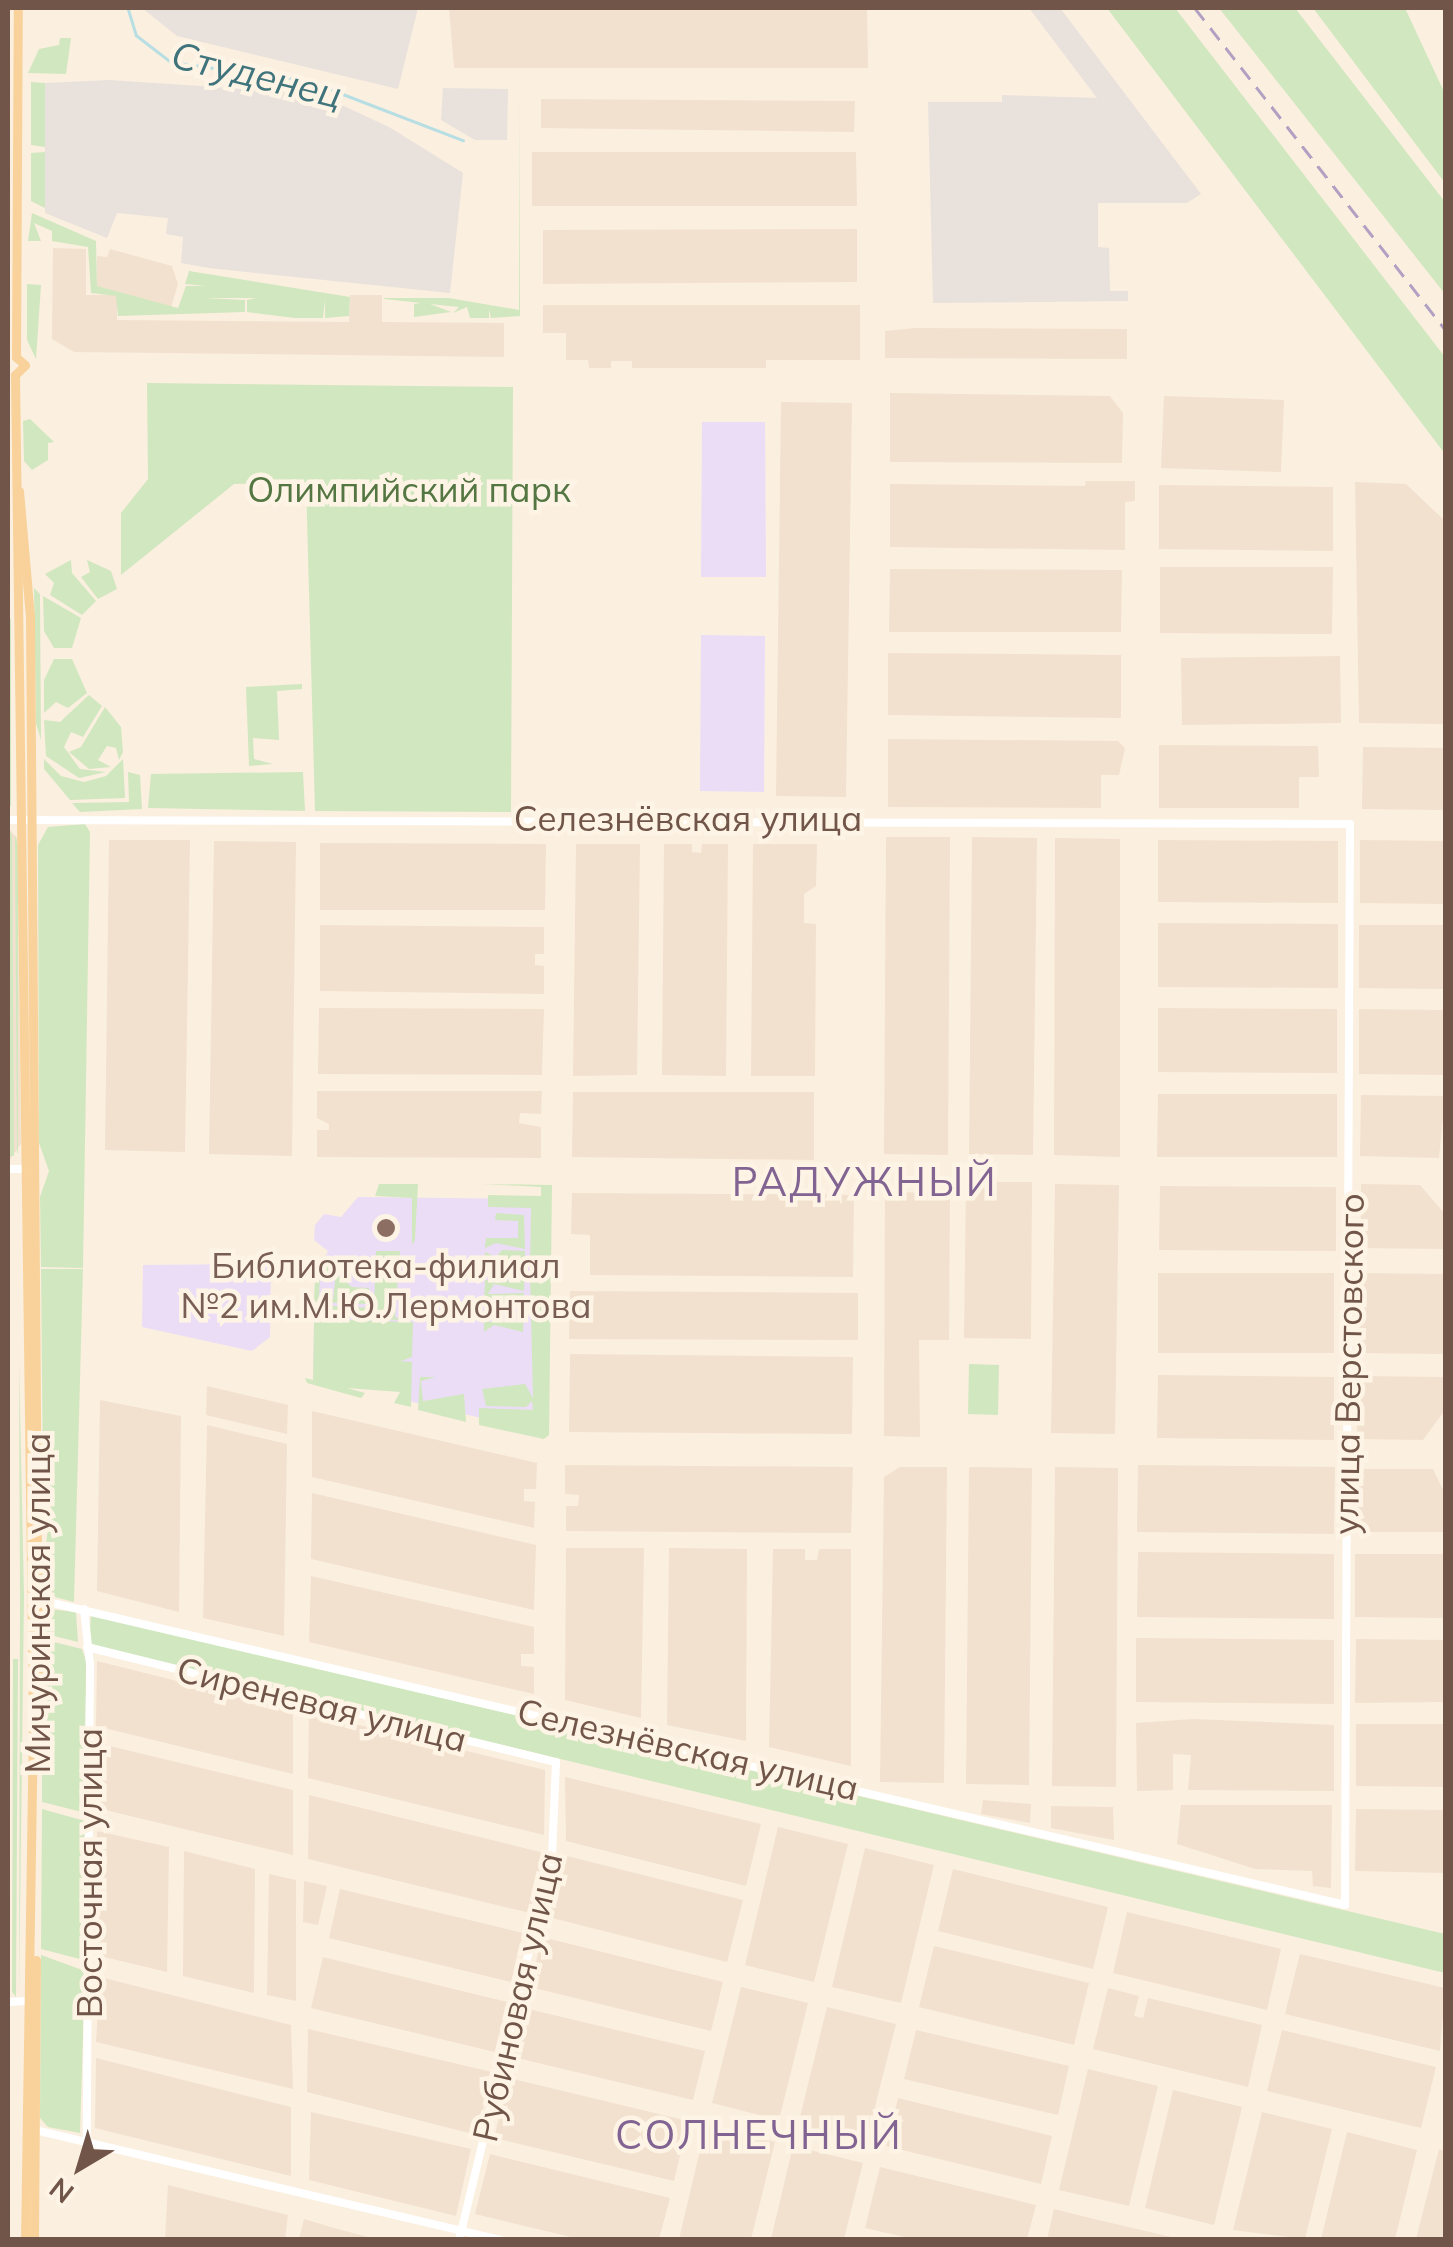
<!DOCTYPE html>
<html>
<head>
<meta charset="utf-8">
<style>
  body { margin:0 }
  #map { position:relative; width:1453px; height:2247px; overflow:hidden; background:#fbefe0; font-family:Mulish,sans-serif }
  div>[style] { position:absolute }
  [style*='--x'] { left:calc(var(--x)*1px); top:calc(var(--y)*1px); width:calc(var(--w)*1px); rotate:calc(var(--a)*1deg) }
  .residential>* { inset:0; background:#f2e1ce }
  .industrial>* { inset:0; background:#e9e1db }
  .education>* { inset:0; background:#ecddf7 }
  .green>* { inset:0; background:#d1e7bf }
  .stream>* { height:2.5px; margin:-1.25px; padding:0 1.25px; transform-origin:1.25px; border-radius:1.25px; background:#b6dee3 }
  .secondary>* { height:8px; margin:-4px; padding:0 4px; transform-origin:4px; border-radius:4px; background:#fff }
  .primary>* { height:9px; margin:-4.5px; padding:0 4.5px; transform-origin:4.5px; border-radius:4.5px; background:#f8d29a }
  .rail>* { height:2.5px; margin-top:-1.25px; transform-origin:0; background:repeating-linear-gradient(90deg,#b1a0c2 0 15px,transparent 0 25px) }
  .dots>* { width:28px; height:28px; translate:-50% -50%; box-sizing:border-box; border:5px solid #fef4e5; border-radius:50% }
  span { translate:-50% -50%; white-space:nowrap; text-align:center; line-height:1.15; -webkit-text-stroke:9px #fef4e5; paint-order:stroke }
  .park-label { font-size:35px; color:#537642 }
  .street-label { font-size:35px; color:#705548 }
  .education-label { font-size:35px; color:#785e54 }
  .water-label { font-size:38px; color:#40747c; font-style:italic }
  .quarter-label { font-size:40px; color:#826493; letter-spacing:2.5px }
  .frame { position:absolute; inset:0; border:10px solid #705548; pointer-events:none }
  .north { position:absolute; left:30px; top:2117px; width:100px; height:100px; -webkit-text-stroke:8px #fef4e5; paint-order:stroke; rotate:218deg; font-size:28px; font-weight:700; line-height:40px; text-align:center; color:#705548 }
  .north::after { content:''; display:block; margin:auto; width:35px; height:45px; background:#705548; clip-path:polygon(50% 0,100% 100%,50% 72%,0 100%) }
</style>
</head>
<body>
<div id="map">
  <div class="residential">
    <div style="clip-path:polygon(449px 8px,867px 8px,868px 68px,454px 68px)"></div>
    <div style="clip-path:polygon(541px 99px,855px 101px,854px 132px,541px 128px)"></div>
    <div style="clip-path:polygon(532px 152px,856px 152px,857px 206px,532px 206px)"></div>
    <div style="clip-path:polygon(857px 229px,857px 282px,543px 284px,543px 230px)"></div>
    <div style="clip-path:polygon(53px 248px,86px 249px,86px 295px,117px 295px,117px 320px,349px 322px,350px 295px,382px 295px,382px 322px,504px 323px,504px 357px,74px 352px,52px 339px)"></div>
    <div style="clip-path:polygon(110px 249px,172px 266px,178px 284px,171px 307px,97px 286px,97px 256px,107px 257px)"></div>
    <div style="clip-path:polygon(543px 305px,860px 305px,860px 360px,766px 360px,766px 368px,632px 368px,632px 361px,611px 361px,611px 368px,589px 368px,588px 360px,566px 360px,566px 333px,543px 333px)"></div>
    <div style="clip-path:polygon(915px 328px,1127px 329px,1127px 359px,885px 358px,885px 331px)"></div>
    <div style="clip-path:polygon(890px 393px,1110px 396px,1123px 413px,1122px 463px,890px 462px)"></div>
    <div style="clip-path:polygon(1164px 396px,1284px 400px,1281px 472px,1161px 468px)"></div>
    <div style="clip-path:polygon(781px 402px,852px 403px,846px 797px,776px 796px)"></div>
    <div style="clip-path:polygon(1086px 481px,1135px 481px,1135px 501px,1125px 502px,1125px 550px,890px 547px,890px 484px,1085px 486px)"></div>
    <div style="clip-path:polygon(1355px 482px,1406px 484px,1445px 521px,1445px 724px,1359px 723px)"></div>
    <div style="clip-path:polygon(1159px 485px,1333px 487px,1333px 551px,1159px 549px)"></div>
    <div style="clip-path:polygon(1160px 567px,1333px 567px,1332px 634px,1160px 633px)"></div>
    <div style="clip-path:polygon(890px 569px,1122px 570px,1121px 632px,889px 632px)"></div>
    <div style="clip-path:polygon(888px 653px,1121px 655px,1121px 718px,888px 715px)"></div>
    <div style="clip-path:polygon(1340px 656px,1341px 723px,1182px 725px,1181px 658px)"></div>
    <div style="clip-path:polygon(888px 739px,1118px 741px,1125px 748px,1119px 775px,1101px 775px,1101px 808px,888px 807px)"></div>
    <div style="clip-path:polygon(1159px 745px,1318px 746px,1319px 777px,1299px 777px,1299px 808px,1159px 808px)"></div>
    <div style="clip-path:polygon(1363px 747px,1445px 748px,1445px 810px,1362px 809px)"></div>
    <div style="clip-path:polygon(8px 828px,17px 838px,21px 1144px,8px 1162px)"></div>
    <div style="clip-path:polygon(886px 837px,950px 837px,948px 1155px,884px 1154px)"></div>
    <div style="clip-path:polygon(972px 837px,1037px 838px,1033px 1155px,969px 1154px)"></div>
    <div style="clip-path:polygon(1055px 838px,1120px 839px,1120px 1157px,1054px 1155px)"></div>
    <div style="clip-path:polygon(109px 840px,190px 840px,185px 1152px,105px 1150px)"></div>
    <div style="clip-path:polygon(1158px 840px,1338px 841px,1338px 903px,1158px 902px)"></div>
    <div style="clip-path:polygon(1360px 840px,1445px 841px,1445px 904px,1360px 903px)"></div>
    <div style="clip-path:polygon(214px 841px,296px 842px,292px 1156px,209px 1154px)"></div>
    <div style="clip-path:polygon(320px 843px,546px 844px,545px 910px,320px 910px)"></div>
    <div style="clip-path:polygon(576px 844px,640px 844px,637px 1075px,573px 1076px)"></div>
    <div style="clip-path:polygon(664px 844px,692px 844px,692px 852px,701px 853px,702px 844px,728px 844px,726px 1076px,662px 1075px)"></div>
    <div style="clip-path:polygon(753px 844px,817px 844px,816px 886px,804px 894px,804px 923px,816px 924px,815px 1076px,751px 1076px)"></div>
    <div style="clip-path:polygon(1158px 923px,1338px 924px,1338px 988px,1158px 987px)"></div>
    <div style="clip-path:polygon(320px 925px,544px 927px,544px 954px,535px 954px,535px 965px,544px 966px,544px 994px,320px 991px)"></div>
    <div style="clip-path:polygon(1359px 925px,1445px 925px,1445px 989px,1359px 988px)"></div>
    <div style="clip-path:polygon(319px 1008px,544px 1009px,542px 1075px,318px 1074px)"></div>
    <div style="clip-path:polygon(1158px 1008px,1337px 1009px,1337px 1073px,1158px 1072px)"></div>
    <div style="clip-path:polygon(1359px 1009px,1445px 1010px,1445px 1075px,1359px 1074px)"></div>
    <div style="clip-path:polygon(317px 1091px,542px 1091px,541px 1114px,520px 1113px,519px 1123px,541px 1127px,541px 1158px,317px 1157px,317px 1130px,329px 1130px,329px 1124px,317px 1118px)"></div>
    <div style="clip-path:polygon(573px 1092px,814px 1092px,814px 1160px,572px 1157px)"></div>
    <div style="clip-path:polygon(1158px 1094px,1337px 1094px,1337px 1157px,1157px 1157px)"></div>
    <div style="clip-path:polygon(1361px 1095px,1445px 1096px,1439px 1158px,1360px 1156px)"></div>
    <div style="clip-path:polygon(966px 1182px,1032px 1182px,1031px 1339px,964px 1338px)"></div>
    <div style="clip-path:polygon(1055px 1184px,1119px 1185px,1115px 1434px,1051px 1433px)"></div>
    <div style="clip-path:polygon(1361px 1184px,1420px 1185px,1445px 1214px,1445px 1249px,1361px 1248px)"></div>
    <div style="clip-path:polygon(1160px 1186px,1336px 1187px,1336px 1251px,1159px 1250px)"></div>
    <div style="clip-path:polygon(885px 1192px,950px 1193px,949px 1340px,919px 1340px,920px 1437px,884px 1436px)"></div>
    <div style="clip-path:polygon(572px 1193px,854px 1195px,853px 1277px,590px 1275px,590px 1235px,571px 1234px)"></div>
    <div style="clip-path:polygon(1158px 1273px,1334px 1273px,1334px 1353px,1158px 1353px)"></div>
    <div style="clip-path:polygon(1357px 1273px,1445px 1274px,1445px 1354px,1357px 1353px)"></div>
    <div style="clip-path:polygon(570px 1291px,858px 1293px,858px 1340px,569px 1339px)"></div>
    <div style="clip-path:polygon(570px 1354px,853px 1357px,852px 1434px,569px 1432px)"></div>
    <div style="clip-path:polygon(1158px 1375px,1334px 1377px,1334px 1440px,1157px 1438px)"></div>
    <div style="clip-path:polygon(1357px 1376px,1445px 1377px,1445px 1410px,1423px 1440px,1357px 1439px)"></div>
    <div style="clip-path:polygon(207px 1386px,288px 1405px,287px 1434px,206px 1415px)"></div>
    <div style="clip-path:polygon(100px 1400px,181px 1416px,179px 1612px,97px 1591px)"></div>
    <div style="clip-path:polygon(312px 1411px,537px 1463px,536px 1489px,524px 1489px,524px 1501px,535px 1502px,534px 1528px,312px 1477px)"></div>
    <div style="clip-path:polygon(207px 1425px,287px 1444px,284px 1636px,203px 1618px)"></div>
    <div style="clip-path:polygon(565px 1465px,853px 1467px,851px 1533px,566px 1531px,566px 1506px,578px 1506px,579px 1495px,565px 1494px)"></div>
    <div style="clip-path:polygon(1138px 1465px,1335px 1467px,1334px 1534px,1137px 1532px)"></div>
    <div style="clip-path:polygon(900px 1467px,947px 1467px,944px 1783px,880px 1782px,884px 1477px)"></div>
    <div style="clip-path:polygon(969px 1467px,1032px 1468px,1029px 1785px,966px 1784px)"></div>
    <div style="clip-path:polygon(1055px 1467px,1118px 1468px,1116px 1787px,1052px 1786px)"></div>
    <div style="clip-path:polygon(1356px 1469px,1433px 1469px,1445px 1494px,1445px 1532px,1356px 1532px)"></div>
    <div style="clip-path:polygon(312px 1493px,536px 1545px,534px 1610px,311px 1559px)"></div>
    <div style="clip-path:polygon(566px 1548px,644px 1548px,641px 1718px,565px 1700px)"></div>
    <div style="clip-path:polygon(669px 1548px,747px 1549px,746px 1741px,667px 1725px)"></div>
    <div style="clip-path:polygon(773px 1549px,805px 1549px,805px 1560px,817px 1560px,819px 1549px,851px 1549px,851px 1766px,769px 1747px)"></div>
    <div style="clip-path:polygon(1138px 1552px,1334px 1554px,1334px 1619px,1137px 1617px)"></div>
    <div style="clip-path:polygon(1355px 1554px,1445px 1554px,1445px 1618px,1355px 1617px)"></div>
    <div style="clip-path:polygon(311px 1576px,534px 1627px,534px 1654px,521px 1654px,521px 1666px,534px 1667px,534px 1694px,309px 1642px)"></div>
    <div style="clip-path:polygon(1136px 1638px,1334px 1640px,1334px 1704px,1136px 1702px)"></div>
    <div style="clip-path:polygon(1356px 1639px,1445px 1640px,1445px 1702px,1355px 1703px)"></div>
    <div style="clip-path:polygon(97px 1661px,293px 1710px,293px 1774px,96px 1726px)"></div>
    <div style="clip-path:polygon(309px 1713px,545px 1770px,544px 1835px,308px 1778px)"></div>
    <div style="clip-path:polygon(1193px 1719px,1334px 1725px,1334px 1791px,1188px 1790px,1191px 1755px,1173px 1754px,1173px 1790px,1137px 1791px,1136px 1723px)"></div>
    <div style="clip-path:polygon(1356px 1724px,1445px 1724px,1445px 1787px,1356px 1786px)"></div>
    <div style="clip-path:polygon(97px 1743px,293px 1790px,293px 1855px,97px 1808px)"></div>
    <div style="clip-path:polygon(565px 1777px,761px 1824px,746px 1886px,566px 1841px)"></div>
    <div style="clip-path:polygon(309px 1795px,544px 1853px,530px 1913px,308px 1859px)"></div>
    <div style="clip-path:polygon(983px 1800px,1031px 1804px,1030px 1823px,981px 1814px)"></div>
    <div style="clip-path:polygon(1181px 1805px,1332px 1805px,1331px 1888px,1313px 1886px,1312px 1871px,1255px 1869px,1177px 1844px)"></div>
    <div style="clip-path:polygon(1051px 1806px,1113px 1807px,1114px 1840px,1051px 1828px)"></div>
    <div style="clip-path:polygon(1356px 1809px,1445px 1810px,1445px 1873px,1355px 1871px)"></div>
    <div style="clip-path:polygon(778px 1827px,848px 1844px,814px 1982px,745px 1965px)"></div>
    <div style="clip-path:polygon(97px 1831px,169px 1847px,167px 1972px,96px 1955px)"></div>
    <div style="clip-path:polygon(865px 1848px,934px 1865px,901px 2003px,832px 1987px)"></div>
    <div style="clip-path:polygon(184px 1851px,255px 1869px,254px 1993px,183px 1976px)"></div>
    <div style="clip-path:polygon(563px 1855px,743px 1900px,727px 1962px,548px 1917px)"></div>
    <div style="clip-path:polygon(953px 1869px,1108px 1907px,1093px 1969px,938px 1931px)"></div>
    <div style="clip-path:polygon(269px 1874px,296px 1880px,296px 2001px,267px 1995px)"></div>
    <div style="clip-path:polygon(304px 1881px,327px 1886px,318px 1925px,303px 1922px)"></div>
    <div style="clip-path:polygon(340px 1889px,523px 1933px,511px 1982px,329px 1938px)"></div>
    <div style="clip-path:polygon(1127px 1912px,1281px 1949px,1267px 2010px,1113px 1973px)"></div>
    <div style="clip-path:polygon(542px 1937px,723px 1982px,711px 2031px,530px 1987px)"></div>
    <div style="clip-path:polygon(934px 1946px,1089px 1983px,1074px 2045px,919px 2007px)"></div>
    <div style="clip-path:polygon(1300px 1954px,1445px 1988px,1440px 2051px,1285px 2014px)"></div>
    <div style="clip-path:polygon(323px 1957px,507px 2002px,495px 2052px,311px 2008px)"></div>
    <div style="clip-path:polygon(100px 1977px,291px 2025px,293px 2089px,96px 2042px)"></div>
    <div style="clip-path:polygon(741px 1987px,808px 2003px,779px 2120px,712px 2103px)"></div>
    <div style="clip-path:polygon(1108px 1988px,1139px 1996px,1134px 2016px,1143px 2018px,1148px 1998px,1262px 2025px,1248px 2087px,1093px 2049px)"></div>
    <div style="clip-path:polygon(827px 2007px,896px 2024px,866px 2142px,798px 2125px)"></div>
    <div style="clip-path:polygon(524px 2008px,705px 2051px,693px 2100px,513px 2057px)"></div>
    <div style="clip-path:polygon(308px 2029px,492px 2072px,477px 2135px,307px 2092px)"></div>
    <div style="clip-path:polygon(916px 2030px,1069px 2066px,1058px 2115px,904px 2079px)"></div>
    <div style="clip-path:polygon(1282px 2030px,1436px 2067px,1421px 2128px,1267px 2091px)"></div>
    <div style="clip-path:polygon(96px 2058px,291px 2107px,291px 2176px,95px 2128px)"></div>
    <div style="clip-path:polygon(1088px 2069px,1158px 2086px,1129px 2206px,1059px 2190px)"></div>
    <div style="clip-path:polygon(509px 2078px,688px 2121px,674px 2181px,494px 2138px)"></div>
    <div style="clip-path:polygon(1173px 2090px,1242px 2107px,1214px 2225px,1145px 2208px)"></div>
    <div style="clip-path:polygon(898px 2098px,1052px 2136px,1041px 2184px,886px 2146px)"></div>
    <div style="clip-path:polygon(311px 2112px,471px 2149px,456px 2216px,309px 2180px)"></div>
    <div style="clip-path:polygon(1262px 2112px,1332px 2129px,1305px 2239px,1233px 2230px)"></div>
    <div style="clip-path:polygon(706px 2125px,775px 2142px,751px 2239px,679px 2239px)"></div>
    <div style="clip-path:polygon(1347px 2132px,1417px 2150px,1395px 2239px,1321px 2239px)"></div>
    <div style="clip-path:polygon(793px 2146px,863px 2163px,844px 2239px,771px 2239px)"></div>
    <div style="clip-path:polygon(1439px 2149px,1445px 2151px,1445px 2239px,1416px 2239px)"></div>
    <div style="clip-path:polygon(490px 2154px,670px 2198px,659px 2239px,579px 2239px,475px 2214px)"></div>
    <div style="clip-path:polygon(880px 2167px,1036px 2205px,1027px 2239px,913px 2239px,865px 2228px)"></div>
    <div style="clip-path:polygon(168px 2185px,288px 2215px,285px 2239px,165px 2239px)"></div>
    <div style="clip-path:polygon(1054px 2209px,1094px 2219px,1180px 2239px,1047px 2239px)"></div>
    <div style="clip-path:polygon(304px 2219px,334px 2228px,376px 2239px,299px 2239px)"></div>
  </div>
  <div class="industrial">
    <div style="clip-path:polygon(142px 8px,418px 8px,398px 89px,177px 36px)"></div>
    <div style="clip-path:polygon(1029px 8px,1060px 8px,1201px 194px,1187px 203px,1098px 203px,1098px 247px,1109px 248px,1110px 291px,1128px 291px,1128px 301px,933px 303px,928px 102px,1002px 102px,1002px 95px,1097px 98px)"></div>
    <div style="clip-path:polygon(109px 80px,318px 94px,389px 127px,463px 173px,450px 293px,209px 268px,181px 263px,183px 237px,166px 234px,168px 218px,117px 213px,107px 238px,45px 213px,45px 83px)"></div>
    <div style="clip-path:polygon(443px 88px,508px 89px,507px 140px,475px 140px,441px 120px)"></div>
  </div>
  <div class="education">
    <div style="clip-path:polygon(702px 422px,765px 422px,766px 577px,701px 577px)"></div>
    <div style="clip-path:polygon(701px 635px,765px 636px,764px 792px,700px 791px)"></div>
    <div style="clip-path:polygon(358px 1197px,541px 1199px,537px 1431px,400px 1399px,400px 1392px,313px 1379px,315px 1278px,328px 1251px,314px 1240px,315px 1225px,324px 1214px,341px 1217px)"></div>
    <div style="clip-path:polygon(271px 1264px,270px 1337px,252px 1351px,142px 1327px,143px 1265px)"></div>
  </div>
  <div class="green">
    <div style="clip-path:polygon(1107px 8px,1175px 8px,1445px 357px,1445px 454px)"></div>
    <div style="clip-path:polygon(1219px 8px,1295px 8px,1445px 202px,1445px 294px)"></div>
    <div style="clip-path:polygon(1313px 8px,1405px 8px,1445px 94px,1445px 183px)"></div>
    <div style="clip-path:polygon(60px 38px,71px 38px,66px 74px,28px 73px,39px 49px,59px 45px)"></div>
    <div style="clip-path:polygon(31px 82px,45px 83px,45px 147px,31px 145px)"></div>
    <div style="clip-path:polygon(520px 97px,520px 316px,491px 318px,489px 309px,489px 318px,470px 318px,467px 307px,453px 313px,459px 307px,430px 304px,451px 312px,414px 317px,414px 304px,421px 303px,385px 299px,383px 298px,449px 298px,519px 310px)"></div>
    <div style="clip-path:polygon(45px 152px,45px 208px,31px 201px,31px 153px)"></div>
    <div style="clip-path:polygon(32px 213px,96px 241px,97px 286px,178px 308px,186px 286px,205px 286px,185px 284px,189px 271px,350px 297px,349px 316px,325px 318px,325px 299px,323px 318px,295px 318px,247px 312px,247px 300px,256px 298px,204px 298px,245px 300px,245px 312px,118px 316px,116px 296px,91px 293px,88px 247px,52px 241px,52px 231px,34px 223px,41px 241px,28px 241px)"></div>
    <div style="clip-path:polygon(27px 284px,41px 285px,36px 359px,27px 340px)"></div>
    <div style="clip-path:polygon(147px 383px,513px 387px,511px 812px,315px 811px,306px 482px,234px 484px,121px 575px,121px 513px,148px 479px)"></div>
    <div style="clip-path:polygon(30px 419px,54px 442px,48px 443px,48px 460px,32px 470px,24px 461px,23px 421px)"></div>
    <div style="clip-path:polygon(71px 560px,72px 573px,96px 601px,82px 615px,50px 595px,54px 583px,45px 574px)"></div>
    <div style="clip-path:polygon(87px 560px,111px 571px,117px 589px,98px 599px,81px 577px,90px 572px)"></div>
    <div style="clip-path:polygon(34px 588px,40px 594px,41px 740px,36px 723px)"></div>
    <div style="clip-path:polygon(43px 596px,81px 618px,72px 648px,54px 648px,44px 631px)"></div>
    <div style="clip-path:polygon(8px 619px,11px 619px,11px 806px,8px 806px)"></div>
    <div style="clip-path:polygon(54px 659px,72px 659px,87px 693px,68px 708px,56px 702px,44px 713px,44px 680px)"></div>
    <div style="clip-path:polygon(302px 684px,302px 689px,277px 691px,279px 740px,253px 738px,254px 759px,273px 764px,249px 766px,246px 687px)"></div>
    <div style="clip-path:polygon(89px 695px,102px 706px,83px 737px,71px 732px,64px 747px,80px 769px,106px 772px,79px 778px,46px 756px,44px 720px,60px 722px)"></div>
    <div style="clip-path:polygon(105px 707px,121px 727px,123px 752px,119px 760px,116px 748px,107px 746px,98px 760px,111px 767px,89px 769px,69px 752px,81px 747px)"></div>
    <div style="clip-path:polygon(44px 759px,61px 776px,84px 782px,106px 776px,123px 759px,125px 798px,70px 800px,44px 769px)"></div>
    <div style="clip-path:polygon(128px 772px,140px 775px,142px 809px,80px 812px,72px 803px,129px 802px)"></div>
    <div style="clip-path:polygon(303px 772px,305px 811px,148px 808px,151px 774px)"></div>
    <div style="clip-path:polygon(85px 824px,90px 832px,83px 1268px,41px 1267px,40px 1197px,49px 1171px,39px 1143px,38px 845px,48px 827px)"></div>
    <div style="clip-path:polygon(9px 829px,12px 835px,14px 1156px,8px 1156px)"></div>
    <div style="clip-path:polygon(15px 835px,18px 845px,18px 1153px,17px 1153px)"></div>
    <div style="clip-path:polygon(379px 1184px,418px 1184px,415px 1240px,412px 1245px,412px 1198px,375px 1196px)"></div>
    <div style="clip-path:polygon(482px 1184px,552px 1185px,549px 1435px,544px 1439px,479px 1425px,479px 1408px,533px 1410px,532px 1401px,526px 1407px,486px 1406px,482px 1389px,525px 1384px,533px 1398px,530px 1272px,539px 1271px,530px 1269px,531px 1208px,488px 1207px,488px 1195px,541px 1196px,541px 1187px)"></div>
    <div style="clip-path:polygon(496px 1213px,524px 1215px,525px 1249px,496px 1243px,485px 1248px,486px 1238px,518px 1238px,518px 1221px,495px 1220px)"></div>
    <div style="clip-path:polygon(502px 1250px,525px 1251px,524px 1291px,494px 1284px,488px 1294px,524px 1293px,523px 1332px,494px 1325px,484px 1332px,484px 1322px,517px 1321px,517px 1302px,484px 1302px,485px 1280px,518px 1281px,518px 1261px,485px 1260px,485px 1252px,496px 1257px)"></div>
    <div style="clip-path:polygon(376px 1251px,400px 1251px,395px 1317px,403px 1320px,314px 1317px,314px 1305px,374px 1308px)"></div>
    <div style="clip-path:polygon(326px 1255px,335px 1272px,320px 1275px,319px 1298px,333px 1299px,336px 1273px,352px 1287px,369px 1288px,368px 1304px,314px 1302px,315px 1278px)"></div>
    <div style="clip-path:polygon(41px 1269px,83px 1269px,74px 1602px,55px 1597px,42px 1577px,51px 1504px,43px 1485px)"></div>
    <div style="clip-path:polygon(314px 1319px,413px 1322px,412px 1357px,401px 1361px,412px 1362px,411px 1407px,394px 1403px,400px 1392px,347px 1388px,365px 1393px,361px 1398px,307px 1383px,305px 1378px,313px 1380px)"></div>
    <div style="clip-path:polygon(19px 1361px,24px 1596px,19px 1997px,20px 1596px)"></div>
    <div style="clip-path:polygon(969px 1364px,999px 1365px,998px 1415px,968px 1414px)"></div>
    <div style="clip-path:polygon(420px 1377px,436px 1377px,421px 1381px,423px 1401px,464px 1394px,466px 1422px,418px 1410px)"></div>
    <div style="clip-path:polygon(49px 1609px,76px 1612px,78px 1642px,42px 1633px)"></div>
    <div style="clip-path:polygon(91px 1615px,1445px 1934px,1445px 1973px,89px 1645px)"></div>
    <div style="clip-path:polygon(42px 1639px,82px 1649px,87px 1664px,82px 1812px,42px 1802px)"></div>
    <div style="clip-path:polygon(13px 1659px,18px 1659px,16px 1997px,12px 1992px)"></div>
    <div style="clip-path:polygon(42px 1809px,85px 1821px,80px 1959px,41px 1949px)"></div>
    <div style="clip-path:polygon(41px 1955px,85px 1971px,80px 2133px,48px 2127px,40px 2118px)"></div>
  </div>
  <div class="stream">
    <div style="--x:128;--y:8;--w:28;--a:73"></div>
    <div style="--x:136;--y:35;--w:44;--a:37.6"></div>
    <div style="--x:171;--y:62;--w:139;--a:7.8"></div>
    <div style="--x:309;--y:81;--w:165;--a:21"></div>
  </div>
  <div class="secondary">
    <div style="--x:8;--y:820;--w:1342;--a:0.17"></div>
    <div style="--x:1350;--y:824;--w:1081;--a:90.27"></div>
    <div style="--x:1345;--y:1905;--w:1345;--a:-166.85"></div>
    <div style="--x:8;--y:1169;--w:22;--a:0"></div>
    <div style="--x:84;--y:1609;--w:55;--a:83.8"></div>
    <div style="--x:90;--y:1664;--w:474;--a:90.4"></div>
    <div style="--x:87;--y:1647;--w:483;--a:13.8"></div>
    <div style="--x:556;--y:1762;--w:94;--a:92.4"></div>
    <div style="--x:552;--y:1856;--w:395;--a:103.6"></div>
    <div style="--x:8;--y:2002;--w:19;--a:-3"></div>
    <div style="--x:35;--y:2130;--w:479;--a:13.3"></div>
  </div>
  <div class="primary">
    <div style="--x:16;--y:357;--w:349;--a:-89.7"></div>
    <div style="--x:15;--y:375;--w:1346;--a:89.23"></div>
    <div style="--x:33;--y:1721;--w:519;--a:90.88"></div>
    <div style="--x:15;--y:375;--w:14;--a:-45"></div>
    <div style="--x:25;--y:365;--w:12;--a:-138"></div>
    <div style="--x:19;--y:491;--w:126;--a:85"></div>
    <div style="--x:30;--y:617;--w:1077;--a:89.57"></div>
    <div style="--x:34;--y:2240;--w:280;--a:-89.6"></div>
  </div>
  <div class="rail">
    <div style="--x:1195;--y:8;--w:409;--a:52.1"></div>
  </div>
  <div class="dots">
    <div style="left:386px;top:1228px;background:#8d6e63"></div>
  </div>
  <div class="park-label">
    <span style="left:409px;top:489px">Олимпийский парк</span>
  </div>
  <div class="street-label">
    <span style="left:688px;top:818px">Селезнёвская улица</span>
    <span style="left:1348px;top:1364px;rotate:-89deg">улица Верстовского</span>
    <span style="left:37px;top:1603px;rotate:-90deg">Мичуринская улица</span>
    <span style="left:322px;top:1704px;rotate:14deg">Сиреневая улица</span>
    <span style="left:688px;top:1749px;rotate:13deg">Селезнёвская улица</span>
    <span style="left:89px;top:1873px;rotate:-90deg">Восточная улица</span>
    <span style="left:517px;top:1997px;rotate:-77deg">Рубиновая улица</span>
  </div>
  <div class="education-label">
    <span style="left:386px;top:1285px">Библиотека-филиал<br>№2 им.М.Ю.Лермонтова</span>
  </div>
  <div class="water-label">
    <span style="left:257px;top:75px;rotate:14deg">Студенец</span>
  </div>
  <div class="quarter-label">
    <span style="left:865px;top:1181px">РАДУЖНЫЙ</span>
    <span style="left:759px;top:2134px">СОЛНЕЧНЫЙ</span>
  </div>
  <div class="frame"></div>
  <div class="north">N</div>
</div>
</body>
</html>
